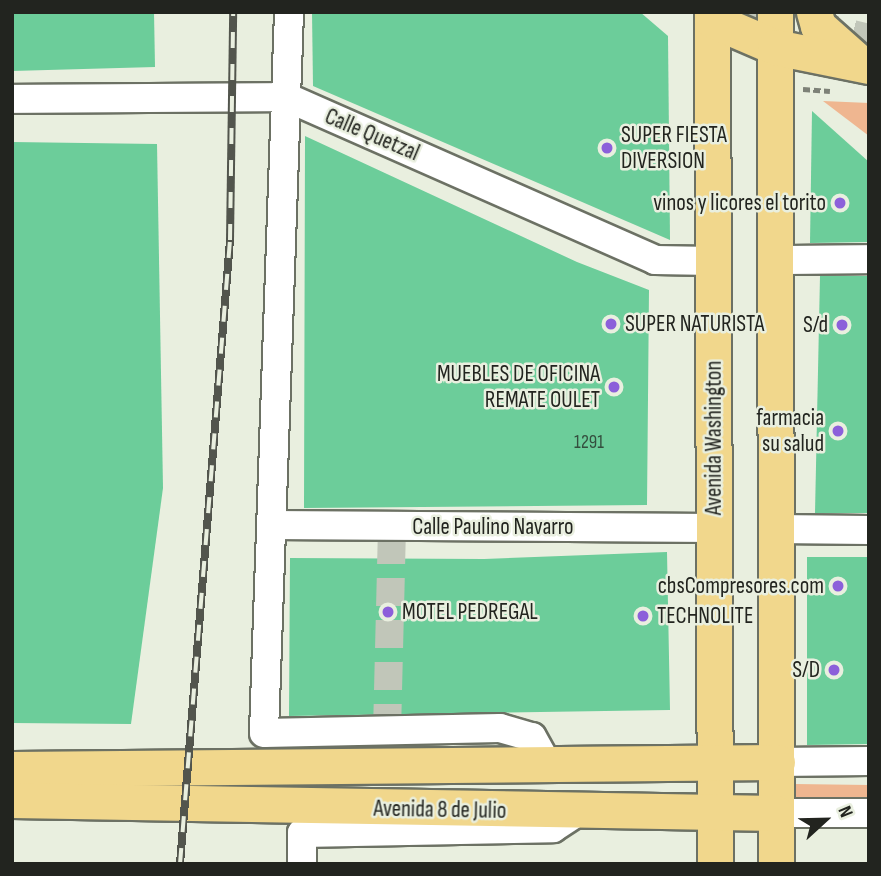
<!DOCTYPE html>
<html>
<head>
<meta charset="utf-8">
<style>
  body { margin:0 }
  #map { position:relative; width:881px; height:876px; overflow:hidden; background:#e9efdf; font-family:"Sofia Sans Condensed",sans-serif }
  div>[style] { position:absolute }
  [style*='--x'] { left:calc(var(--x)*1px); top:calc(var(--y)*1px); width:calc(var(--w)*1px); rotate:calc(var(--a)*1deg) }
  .green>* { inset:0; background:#efb690 }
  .building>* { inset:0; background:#6ccd9a }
  .minor-tunnel>* { height:28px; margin-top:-14px; transform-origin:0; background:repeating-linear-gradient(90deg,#c1c6b9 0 28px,transparent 0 42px) }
  .major-tunnel>* { height:35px; margin-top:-17.5px; transform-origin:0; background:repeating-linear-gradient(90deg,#c1c6b9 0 35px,transparent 0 53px) }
  .path>* { height:4.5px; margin-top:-2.25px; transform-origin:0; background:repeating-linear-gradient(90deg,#7d8177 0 7px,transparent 0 10.5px) }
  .roads { filter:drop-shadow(2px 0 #6c7164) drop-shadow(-2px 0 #6c7164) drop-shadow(0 2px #6c7164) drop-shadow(0 -2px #6c7164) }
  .minor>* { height:28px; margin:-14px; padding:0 14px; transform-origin:14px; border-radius:14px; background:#fff }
  .major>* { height:35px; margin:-17.5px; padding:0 17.5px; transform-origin:17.5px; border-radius:17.5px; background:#f1d78c }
  .rail>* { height:8px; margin-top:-4px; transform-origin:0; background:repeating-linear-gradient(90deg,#e9efdf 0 16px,#52554d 0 32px); box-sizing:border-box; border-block:2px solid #52554d }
  .dots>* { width:19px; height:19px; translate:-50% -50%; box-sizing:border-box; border:4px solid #e9efdf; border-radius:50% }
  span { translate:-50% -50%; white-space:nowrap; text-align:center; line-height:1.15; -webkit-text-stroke:5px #e9efdf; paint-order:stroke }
  .number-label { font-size:19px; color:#344e3e }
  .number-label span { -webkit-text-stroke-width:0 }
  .street-label { font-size:23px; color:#22241f }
  .poi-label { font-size:23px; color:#22241f }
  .left { translate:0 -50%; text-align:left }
  .right { translate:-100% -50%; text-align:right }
  .frame { position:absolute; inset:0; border:14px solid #22241f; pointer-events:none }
  .north { position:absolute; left:790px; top:785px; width:70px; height:70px; -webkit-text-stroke:5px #e9efdf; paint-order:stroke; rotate:68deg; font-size:19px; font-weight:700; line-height:28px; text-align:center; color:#22241f }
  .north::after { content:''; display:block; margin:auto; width:24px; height:32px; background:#22241f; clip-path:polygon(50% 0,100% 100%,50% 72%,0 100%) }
</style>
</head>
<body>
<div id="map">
  <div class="green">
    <div style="clip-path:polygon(823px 101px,869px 103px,869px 136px)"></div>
    <div style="clip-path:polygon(795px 784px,869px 785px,869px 808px,794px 811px)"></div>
  </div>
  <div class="building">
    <div style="clip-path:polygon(12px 12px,154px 12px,155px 67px,12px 71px)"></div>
    <div style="clip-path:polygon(312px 12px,640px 12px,668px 36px,670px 240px,313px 86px)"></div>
    <div style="clip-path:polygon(812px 111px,869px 162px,869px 242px,810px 243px)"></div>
    <div style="clip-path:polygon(305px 136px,577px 262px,649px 290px,647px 505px,304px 508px)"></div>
    <div style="clip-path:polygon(12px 142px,157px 144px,163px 488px,131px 724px,12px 723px)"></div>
    <div style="clip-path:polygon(820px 276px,869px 276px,869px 513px,815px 513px)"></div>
    <div style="clip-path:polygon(667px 552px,670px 710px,289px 716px,290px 558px,484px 559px)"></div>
    <div style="clip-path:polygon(807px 557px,869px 557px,869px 744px,807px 745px)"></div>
  </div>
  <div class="minor-tunnel">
    <div style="--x:387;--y:732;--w:206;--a:-88.6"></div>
  </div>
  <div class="major-tunnel">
    <div style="--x:749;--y:12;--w:123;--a:13.6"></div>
  </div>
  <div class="path">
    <div style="--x:803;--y:89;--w:27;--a:4"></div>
  </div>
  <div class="roads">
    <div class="minor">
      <div style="--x:289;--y:12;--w:721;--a:91.99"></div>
      <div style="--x:264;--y:733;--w:236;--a:-1.2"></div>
      <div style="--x:500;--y:728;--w:33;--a:16"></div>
      <div style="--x:532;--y:737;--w:29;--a:61"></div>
      <div style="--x:12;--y:99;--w:274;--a:-0.4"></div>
      <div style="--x:286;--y:97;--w:403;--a:23.8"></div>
      <div style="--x:655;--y:260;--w:58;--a:1"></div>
      <div style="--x:776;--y:260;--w:93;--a:-0.6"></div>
      <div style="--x:272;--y:525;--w:442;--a:0.4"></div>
      <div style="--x:776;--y:529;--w:93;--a:0.6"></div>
      <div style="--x:777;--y:762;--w:92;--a:-0.6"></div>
      <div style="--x:776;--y:813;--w:93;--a:0"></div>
      <div style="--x:302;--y:864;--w:31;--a:-90"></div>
      <div style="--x:302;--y:833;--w:251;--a:-1.1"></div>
      <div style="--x:553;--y:828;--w:31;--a:-33"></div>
    </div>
    <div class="major">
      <div style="--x:712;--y:12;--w:852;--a:89.8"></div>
      <div style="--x:775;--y:12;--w:852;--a:89.93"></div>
      <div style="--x:814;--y:12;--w:15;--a:74"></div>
      <div style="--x:818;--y:26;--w:56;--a:41.4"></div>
      <div style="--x:712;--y:20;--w:69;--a:23.2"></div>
      <div style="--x:775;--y:47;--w:96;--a:11.4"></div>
      <div style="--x:12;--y:769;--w:765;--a:-0.52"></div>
      <div style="--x:12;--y:800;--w:764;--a:0.97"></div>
    </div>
  </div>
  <div class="rail">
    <div style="--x:180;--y:864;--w:626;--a:-85.42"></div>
    <div style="--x:230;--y:240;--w:228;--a:-89.2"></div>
  </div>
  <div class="dots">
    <div style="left:607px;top:148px;background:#8c60da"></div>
    <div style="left:840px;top:203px;background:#8c60da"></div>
    <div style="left:611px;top:324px;background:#8c60da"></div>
    <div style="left:842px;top:325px;background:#8c60da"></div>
    <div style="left:614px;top:387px;background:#8c60da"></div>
    <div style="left:838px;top:431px;background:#8c60da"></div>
    <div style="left:838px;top:586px;background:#8c60da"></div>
    <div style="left:388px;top:612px;background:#8c60da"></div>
    <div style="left:643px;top:616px;background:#8c60da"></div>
    <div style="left:834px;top:670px;background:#8c60da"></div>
  </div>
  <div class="number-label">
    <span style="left:589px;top:443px">1291</span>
  </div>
  <div class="street-label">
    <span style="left:372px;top:135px;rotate:23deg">Calle Quetzal</span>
    <span style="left:714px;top:438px;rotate:-90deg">Avenida Washington</span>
    <span style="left:493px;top:527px">Calle Paulino Navarro</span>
    <span style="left:440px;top:810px;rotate:1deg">Avenida 8 de Julio</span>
  </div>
  <div class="poi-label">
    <span class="left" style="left:621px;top:148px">SUPER FIESTA<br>DIVERSION</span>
    <span class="right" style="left:826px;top:203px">vinos y licores el torito</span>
    <span class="left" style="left:625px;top:324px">SUPER NATURISTA</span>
    <span class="right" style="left:828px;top:325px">S/d</span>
    <span class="right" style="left:600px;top:387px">MUEBLES DE OFICINA<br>REMATE OULET</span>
    <span class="right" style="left:824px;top:431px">farmacia<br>su salud</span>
    <span class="right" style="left:824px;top:586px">cbsCompresores.com</span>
    <span class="left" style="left:402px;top:612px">MOTEL PEDREGAL</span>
    <span class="left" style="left:657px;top:616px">TECHNOLITE</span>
    <span class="right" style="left:820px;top:670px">S/D</span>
  </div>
  <div class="frame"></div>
  <div class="north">N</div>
</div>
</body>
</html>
